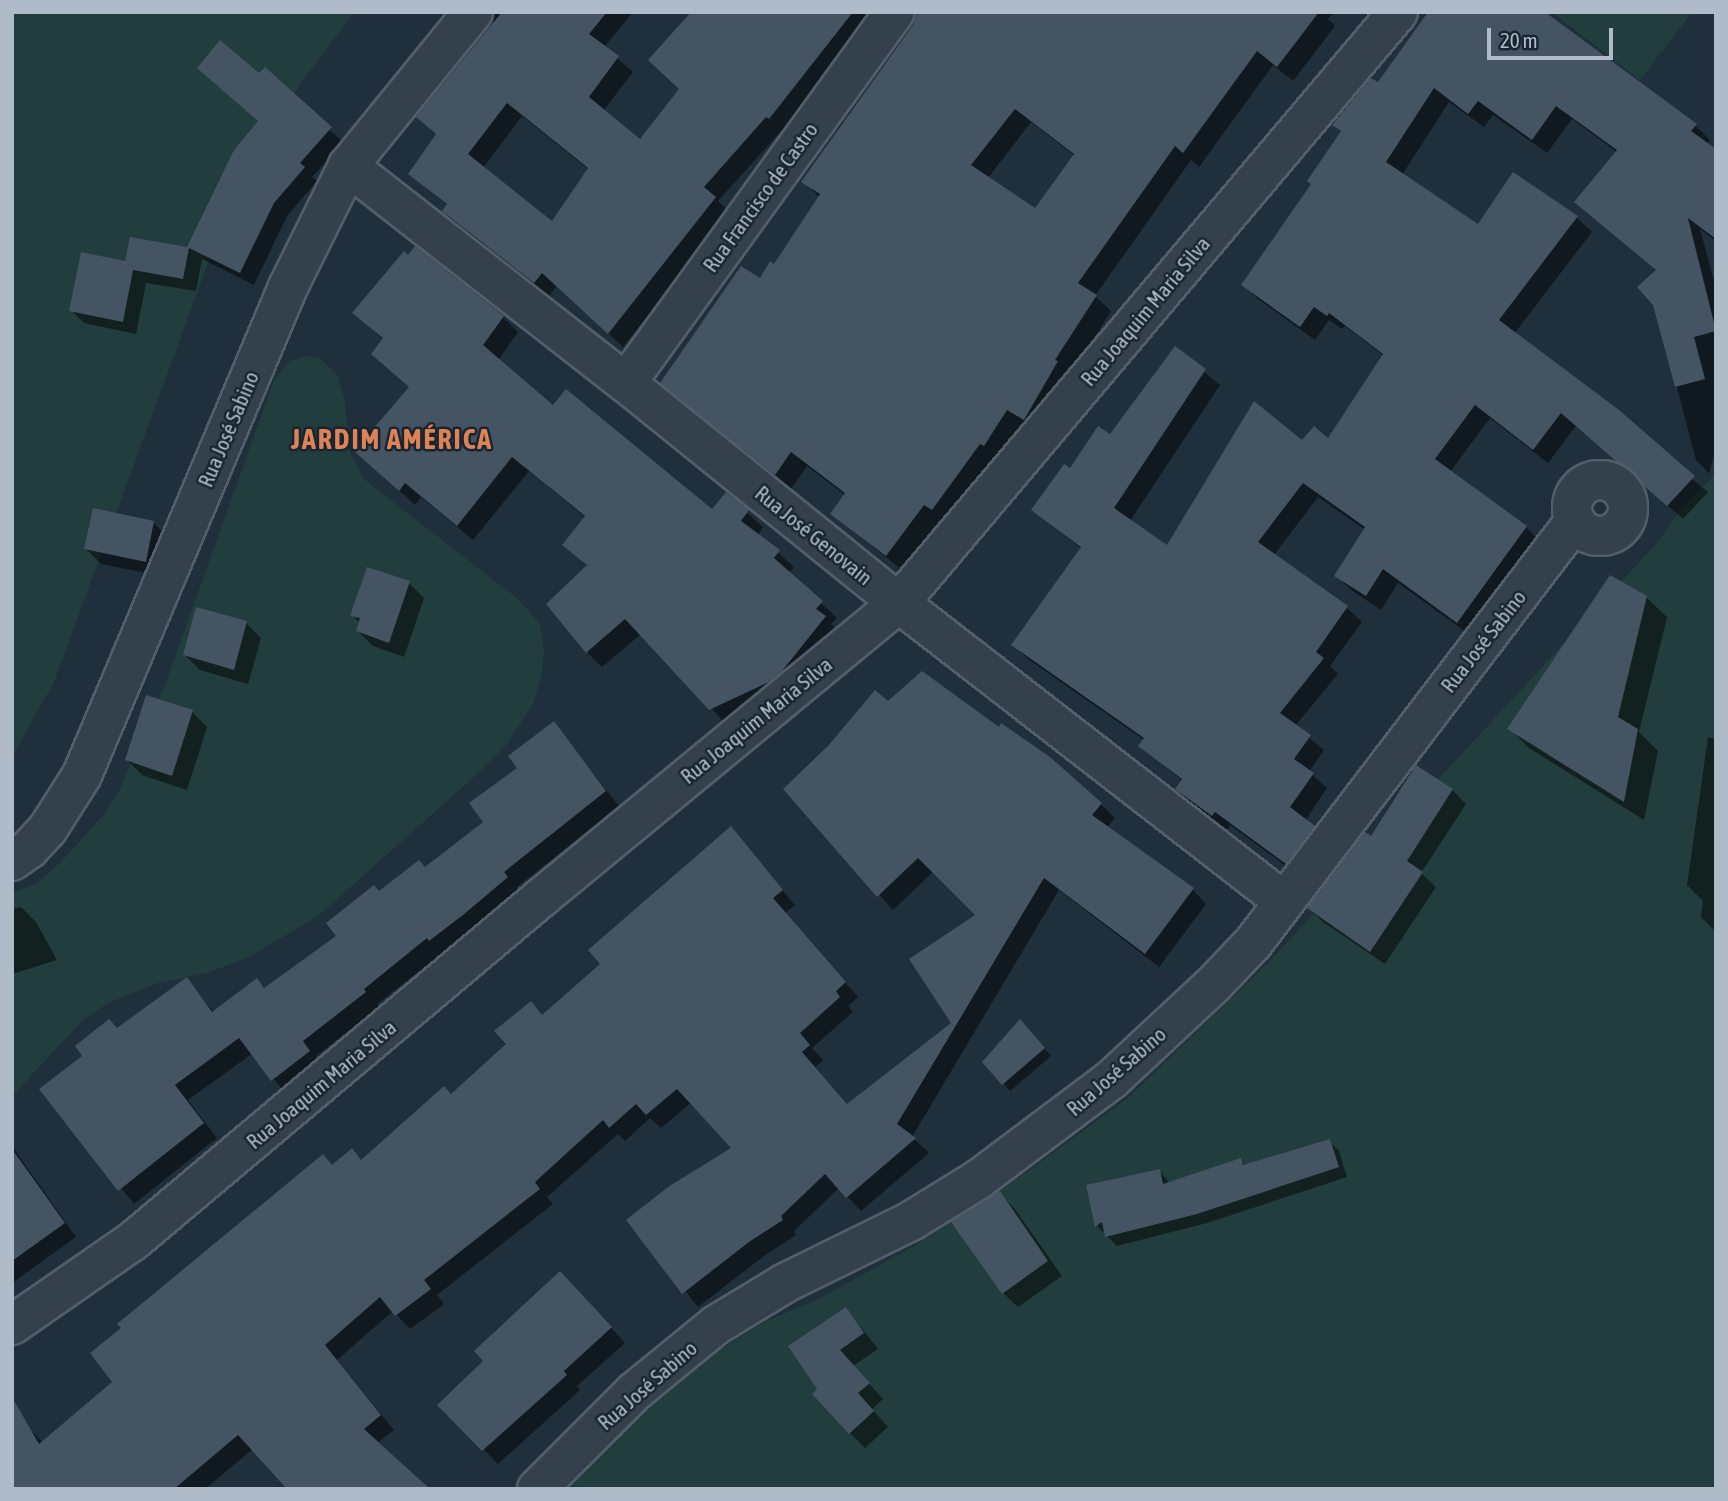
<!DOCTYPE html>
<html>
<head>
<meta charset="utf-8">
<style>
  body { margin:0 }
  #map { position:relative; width:1728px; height:1501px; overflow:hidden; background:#202f3c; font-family:"Asap Condensed",sans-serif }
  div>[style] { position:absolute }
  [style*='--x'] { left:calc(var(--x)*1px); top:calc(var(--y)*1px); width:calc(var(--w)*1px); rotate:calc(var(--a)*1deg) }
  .green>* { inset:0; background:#223d3d }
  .shadow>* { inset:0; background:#0007 }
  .building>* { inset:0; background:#445463 }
  .roads { filter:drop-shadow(2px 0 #525e6a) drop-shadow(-2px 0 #525e6a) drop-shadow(0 2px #525e6a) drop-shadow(0 -2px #525e6a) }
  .street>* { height:38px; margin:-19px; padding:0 19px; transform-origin:19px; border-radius:19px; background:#34404c }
  .street>.ring { margin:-19px; padding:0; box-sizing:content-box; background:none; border:38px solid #34404c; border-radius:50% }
  span { translate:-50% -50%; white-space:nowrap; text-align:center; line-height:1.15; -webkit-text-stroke:5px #192531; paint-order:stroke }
  .street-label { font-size:21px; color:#afbbc8 }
  .district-label { font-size:28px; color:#dd8355; font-weight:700; letter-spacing:2px }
  .frame { position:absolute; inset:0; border:14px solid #afbbc8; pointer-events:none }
  .scale { position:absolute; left:1487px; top:28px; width:126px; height:32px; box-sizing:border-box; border:4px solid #afbbc8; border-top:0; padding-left:9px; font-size:21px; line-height:24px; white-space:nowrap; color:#afbbc8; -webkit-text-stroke:5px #192531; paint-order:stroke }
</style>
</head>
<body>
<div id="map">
  <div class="green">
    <div style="clip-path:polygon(12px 12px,354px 12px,300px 84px,233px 195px,54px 682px,12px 757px)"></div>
    <div style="clip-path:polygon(1551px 12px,1692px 12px,1640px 80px)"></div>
    <div style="clip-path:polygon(306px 356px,319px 358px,337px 374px,345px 401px,349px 450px,365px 480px,518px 599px,540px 624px,544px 650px,542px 674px,533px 704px,506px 745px,474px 777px,318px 916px,249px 957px,207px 973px,158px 983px,108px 1003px,83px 1020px,12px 1096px,12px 894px,38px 882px,60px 863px,104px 814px,119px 791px,165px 685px,274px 380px,290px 361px)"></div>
    <div style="clip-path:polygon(1716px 474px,1716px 1489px,576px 1489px,566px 1475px,676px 1377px,764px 1322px,819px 1299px,914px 1246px,1024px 1174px,1128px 1098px,1269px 962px,1656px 544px,1686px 503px)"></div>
  </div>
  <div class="shadow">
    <div style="clip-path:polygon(evenodd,496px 12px,633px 12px,604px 47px,633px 72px,603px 111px,641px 141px,681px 89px,709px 12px,872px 12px,784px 132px,782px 130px,718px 201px,729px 212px,623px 347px,557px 286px,549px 296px,458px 226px,444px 211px,448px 206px,410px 174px,437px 136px,418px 117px,492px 27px,496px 12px,522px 116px,589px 170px,552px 224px,483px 168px,522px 116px)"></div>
    <div style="clip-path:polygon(evenodd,944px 12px,1334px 12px,1328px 19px,1335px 26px,1293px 81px,1273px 65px,1199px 167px,1191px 160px,1095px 296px,1111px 311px,1070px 376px,1040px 434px,1023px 424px,1000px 460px,996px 458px,948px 524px,940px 519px,902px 570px,832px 514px,845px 495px,807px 466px,791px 489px,663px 382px,775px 266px,820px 198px,804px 181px,944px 12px,1031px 122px,1075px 156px,1036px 210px,988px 178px,1031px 122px)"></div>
    <div style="clip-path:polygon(1432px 12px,1695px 125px,1710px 140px,1663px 205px,1716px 172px,1716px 241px,1700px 229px,1716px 288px,1716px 449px,1709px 473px,1696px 460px,1655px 304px,1657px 271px,1576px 202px,1617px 152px,1572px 119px,1547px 153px,1493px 115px,1484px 127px,1449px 102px,1402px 175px,1478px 227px,1513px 175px,1577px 218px,1592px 232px,1514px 334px,1708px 492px,1683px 519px,1576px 426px,1548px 463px,1490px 418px,1450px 472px,1526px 527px,1540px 542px,1473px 637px,1398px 583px,1381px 610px,1351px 590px,1336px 575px,1365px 530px,1318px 497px,1274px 555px,1347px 608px,1362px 622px,1330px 666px,1338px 674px,1295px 726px,1324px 750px,1309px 772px,1327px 788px,1305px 821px,1328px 841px,1301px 877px,1230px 825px,1227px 830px,1192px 804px,1177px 789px,1183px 781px,1140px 746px,1144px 740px,1028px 659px,1013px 645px,1082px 549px,1033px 510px,1070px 470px,1110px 436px,1176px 349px,1220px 385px,1130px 521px,1167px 547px,1302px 443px,1329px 440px,1384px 356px,1345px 326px,1342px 329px,1329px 320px,1315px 340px,1258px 299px,1243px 285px,1313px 184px,1342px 133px,1334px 125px,1379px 84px)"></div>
    <div style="clip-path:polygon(199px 68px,259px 75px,344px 142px,312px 177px,317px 181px,287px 216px,254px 285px,202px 259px,196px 291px,146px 283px,136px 334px,84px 323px,71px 310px,127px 263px,188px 249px,260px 122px)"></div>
    <div style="clip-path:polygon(355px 313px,503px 317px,518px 332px,497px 362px,554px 407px,712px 511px,726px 494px,763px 527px,758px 535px,794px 567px,789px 573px,837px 618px,831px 624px,840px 633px,726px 724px,641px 634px,602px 667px,587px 652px,588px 566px,565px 545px,586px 518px,529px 471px,473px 540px,421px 497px,415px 505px,372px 466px,410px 388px,384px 340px)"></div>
    <div style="clip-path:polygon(153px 522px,168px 537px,161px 576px,101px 564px,86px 549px)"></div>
    <div style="clip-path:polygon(409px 583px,424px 598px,404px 657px,373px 646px,358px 631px,360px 623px,352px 615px)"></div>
    <div style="clip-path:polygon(1646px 597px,1667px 617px,1639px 732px,1658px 751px,1644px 820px,1529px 748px,1509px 728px)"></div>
    <div style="clip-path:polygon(246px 623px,261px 638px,248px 684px,200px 670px,185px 655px)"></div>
    <div style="clip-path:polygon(888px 704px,1101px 804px,1115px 818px,1107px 828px,1192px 889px,1206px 904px,1159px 967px,1059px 890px,912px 1137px,929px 1153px,861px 1211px,839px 1188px,794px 1231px,796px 1235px,764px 1256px,698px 1307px,628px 1220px,734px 1148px,692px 1102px,661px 1128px,650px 1118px,625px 1141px,618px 1134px,547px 1197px,553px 1204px,437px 1295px,444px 1304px,410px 1329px,393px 1311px,337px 1360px,394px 1430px,377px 1443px,253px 1449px,205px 1489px,12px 1489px,26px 1425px,43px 1443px,115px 1382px,333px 1166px,352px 1151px,362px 1161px,452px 1096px,508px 1044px,531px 1003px,543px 1016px,602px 965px,731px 829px,795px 905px,785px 913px,858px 997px,848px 1006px,853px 1012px,812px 1048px,823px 1060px,815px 1067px,848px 1105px,953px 1023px,978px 915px,934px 871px,893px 910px,785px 789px)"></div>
    <div style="clip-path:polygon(192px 712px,207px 727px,187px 790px,142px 775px,127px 760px)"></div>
    <div style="clip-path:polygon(554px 724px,619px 806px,517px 887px,521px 892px,377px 1004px,379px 1007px,316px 1056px,323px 1066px,286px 1094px,253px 1053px,188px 1100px,217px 1138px,134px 1204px,41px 1090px,186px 980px,214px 1012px,257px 981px,266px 989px,338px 936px,380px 893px,426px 869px,485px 822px,519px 769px)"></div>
    <div style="clip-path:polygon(1708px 737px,1716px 739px,1716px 932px,1701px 917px,1703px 901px,1687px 885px)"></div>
    <div style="clip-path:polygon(1452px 790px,1466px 804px,1421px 873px,1436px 887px,1385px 964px,1323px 922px,1309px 908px,1371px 838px)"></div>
    <div style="clip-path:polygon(21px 907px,36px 922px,57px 960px,12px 974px,12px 909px)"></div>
    <div style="clip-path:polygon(1027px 1028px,1051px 1056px,1010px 1091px,984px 1062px)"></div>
    <div style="clip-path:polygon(1329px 1141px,1339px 1151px,1347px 1177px,1207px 1223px,1117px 1246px,1097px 1226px,1088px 1186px,1160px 1171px,1170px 1184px,1240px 1160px,1246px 1166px)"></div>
    <div style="clip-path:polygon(12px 1146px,76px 1237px,12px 1283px)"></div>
    <div style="clip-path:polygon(999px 1193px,1014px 1208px,1062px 1276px,1018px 1307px,1003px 1293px)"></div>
    <div style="clip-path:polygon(575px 1288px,625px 1343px,577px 1386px,580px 1390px,498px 1464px,440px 1405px)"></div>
    <div style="clip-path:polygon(846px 1309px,878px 1349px,853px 1366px,883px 1399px,872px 1409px,888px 1427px,865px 1448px,850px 1433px,819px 1389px)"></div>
  </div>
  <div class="building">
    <div style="clip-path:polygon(evenodd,502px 12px,607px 12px,589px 34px,619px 56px,589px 97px,640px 139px,679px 89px,648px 60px,691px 12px,853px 12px,769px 119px,766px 117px,704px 187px,716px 197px,608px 334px,542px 273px,534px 283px,442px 211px,447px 204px,408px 174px,436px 134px,416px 117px,502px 12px,507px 103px,588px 168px,552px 221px,468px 154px,507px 103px)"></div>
    <div style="clip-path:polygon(evenodd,917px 12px,1319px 12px,1277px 67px,1257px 51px,1183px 153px,1175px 146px,1078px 283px,1097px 295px,1055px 360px,1058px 361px,1024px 420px,1007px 410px,984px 446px,980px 444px,932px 510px,924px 505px,886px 556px,830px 514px,845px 493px,791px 452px,775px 475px,660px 383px,741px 266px,760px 278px,770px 261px,774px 264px,820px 194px,801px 182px,913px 25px,917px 12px,1015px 109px,1074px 154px,1035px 208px,971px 165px,1015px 109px)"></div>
    <div style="clip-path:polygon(1428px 12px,1545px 12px,1697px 124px,1691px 131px,1716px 149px,1716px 239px,1688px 218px,1716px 331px,1694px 337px,1705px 379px,1675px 387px,1653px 305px,1637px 287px,1656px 270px,1574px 202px,1617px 150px,1556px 106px,1532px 140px,1478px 101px,1468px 114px,1434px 88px,1386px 162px,1478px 224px,1513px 172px,1578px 216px,1499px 320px,1619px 410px,1695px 476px,1667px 506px,1561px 413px,1533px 450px,1475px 405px,1435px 459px,1527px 526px,1457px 623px,1383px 569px,1366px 596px,1334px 576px,1365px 527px,1303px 483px,1258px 542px,1348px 606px,1316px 652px,1324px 658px,1280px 713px,1311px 735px,1294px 759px,1314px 773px,1290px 807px,1315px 826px,1286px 864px,1215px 812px,1212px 816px,1175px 789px,1182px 779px,1138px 746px,1144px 738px,1011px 645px,1081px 547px,1031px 510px,1064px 464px,1070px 468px,1098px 426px,1110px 434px,1175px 346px,1206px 369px,1114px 508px,1167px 545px,1254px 401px,1302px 440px,1314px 426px,1328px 438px,1383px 354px,1329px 313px,1327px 316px,1314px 307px,1300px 327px,1241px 285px,1311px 184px,1307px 181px,1341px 131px,1332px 125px,1371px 78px,1378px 82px)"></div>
    <div style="clip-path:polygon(220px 40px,259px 73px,265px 67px,332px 127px,300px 163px,305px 167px,274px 203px,240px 273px,189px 248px,183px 279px,133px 270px,123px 322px,69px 311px,81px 252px,125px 261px,130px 237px,187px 247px,234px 150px,258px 121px,197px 68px)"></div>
    <div style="clip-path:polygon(415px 246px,504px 316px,483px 345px,553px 405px,566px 389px,712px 509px,726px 492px,749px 510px,741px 521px,780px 550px,774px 558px,823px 601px,816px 609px,826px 616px,782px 671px,769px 682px,709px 710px,625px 619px,586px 653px,546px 604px,587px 565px,562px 545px,585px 516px,512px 457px,457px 526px,405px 483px,399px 491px,354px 451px,409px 387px,371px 354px,383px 338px,352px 313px,404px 251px,408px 255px)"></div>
    <div style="clip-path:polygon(93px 508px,154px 521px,146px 562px,84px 549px)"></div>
    <div style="clip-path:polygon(367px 567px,410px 581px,389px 643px,356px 631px,360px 618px,350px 616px)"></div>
    <div style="clip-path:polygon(1610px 575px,1647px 596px,1618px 717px,1638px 729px,1624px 802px,1507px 729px)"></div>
    <div style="clip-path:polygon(196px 607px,247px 621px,234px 670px,183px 655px)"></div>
    <div style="clip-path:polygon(922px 671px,999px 727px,1001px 723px,1050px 757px,1102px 803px,1092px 815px,1194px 888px,1145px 954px,1044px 878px,897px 1124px,916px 1138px,846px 1198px,825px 1174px,781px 1216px,783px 1220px,749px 1242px,682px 1294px,626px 1220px,668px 1187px,731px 1148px,677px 1089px,646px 1115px,636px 1104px,609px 1128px,603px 1120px,535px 1182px,540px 1189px,424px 1280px,431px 1289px,395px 1316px,380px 1297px,325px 1345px,381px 1415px,364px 1429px,430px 1489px,287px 1489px,238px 1435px,174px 1489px,12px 1489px,12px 1397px,39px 1444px,112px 1382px,90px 1353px,121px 1328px,117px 1324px,323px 1154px,332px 1165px,352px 1148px,361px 1160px,444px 1086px,451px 1094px,506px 1044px,494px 1031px,531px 1001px,542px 1015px,600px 964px,588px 950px,731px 826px,783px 890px,773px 898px,846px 982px,836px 991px,840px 997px,800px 1033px,810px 1045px,802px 1052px,847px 1104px,951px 1023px,909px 959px,975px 915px,918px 858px,877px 897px,783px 789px,828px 746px,875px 690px,888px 701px)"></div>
    <div style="clip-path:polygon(146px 695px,193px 710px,172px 776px,125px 760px)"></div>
    <div style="clip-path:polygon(554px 721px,606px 791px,504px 872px,508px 877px,463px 915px,429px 941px,427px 938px,364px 989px,366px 992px,303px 1041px,310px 1051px,271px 1081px,239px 1038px,175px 1085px,204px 1123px,118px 1191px,39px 1089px,82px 1056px,75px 1046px,109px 1019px,117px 1028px,187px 977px,212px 1012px,257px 978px,264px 988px,336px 936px,326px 923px,374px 885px,379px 891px,419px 860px,425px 867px,483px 822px,469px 803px,517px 768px,508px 756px)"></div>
    <div style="clip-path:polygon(1416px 765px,1453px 789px,1407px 861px,1423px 872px,1370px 952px,1307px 908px,1365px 832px,1371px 836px)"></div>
    <div style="clip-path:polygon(1020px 1019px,1045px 1048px,1002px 1085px,982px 1062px)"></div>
    <div style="clip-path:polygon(1330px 1139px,1339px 1167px,1197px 1214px,1105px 1237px,1102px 1222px,1095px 1227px,1086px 1185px,1160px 1169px,1163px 1184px,1241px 1158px,1243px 1165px)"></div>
    <div style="clip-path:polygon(12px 1149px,65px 1223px,12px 1261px)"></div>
    <div style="clip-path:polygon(1000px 1191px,1048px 1261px,1002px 1294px,951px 1222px)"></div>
    <div style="clip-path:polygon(560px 1271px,612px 1327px,564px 1371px,567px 1375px,482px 1451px,437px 1405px,483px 1361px,474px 1351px)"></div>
    <div style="clip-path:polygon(846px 1307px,864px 1333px,840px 1350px,870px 1383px,858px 1393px,874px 1411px,849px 1434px,812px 1394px,817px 1389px,788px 1346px)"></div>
  </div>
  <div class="roads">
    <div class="street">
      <div style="--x:348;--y:166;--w:353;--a:38"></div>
      <div style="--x:626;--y:383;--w:351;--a:38.9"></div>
      <div style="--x:899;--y:603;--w:486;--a:37.8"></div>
      <div style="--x:626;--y:383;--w:458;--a:-54.1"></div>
      <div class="ring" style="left:1572px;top:480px;width:18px;height:18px"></div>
      <div style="--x:12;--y:861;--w:21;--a:-35"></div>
      <div style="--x:29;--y:849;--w:26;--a:-47"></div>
      <div style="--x:47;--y:830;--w:65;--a:-57.5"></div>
      <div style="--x:82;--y:775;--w:530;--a:-67.11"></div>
      <div style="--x:288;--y:287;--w:135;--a:-63.6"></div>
      <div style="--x:348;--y:166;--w:198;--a:-50.9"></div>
      <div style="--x:12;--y:1325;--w:147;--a:-34.8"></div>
      <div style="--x:133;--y:1241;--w:534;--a:-40.07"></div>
      <div style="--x:542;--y:897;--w:462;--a:-39.5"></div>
      <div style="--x:899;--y:603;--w:773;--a:-49.82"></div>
      <div style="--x:537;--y:1489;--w:137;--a:-45"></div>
      <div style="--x:634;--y:1392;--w:106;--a:-39.3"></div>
      <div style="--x:716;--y:1325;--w:81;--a:-31.3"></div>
      <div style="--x:785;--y:1283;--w:140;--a:-26.2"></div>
      <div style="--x:911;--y:1221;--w:80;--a:-31.7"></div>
      <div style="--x:979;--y:1179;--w:165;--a:-36.9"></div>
      <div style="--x:1111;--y:1080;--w:141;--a:-43"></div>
      <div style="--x:1214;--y:984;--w:57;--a:-46.4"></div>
      <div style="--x:1253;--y:943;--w:531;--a:-52.66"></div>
    </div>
  </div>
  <div class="street-label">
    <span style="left:760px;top:197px;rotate:-54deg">Rua Francisco de Castro</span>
    <span style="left:1145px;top:311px;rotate:-50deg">Rua Joaquim Maria Silva</span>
    <span style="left:228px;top:429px;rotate:-67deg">Rua José Sabino</span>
    <span style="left:814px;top:535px;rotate:39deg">Rua José Genovain</span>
    <span style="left:1483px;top:641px;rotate:-52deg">Rua José Sabino</span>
    <span style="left:756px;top:720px;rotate:-39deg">Rua Joaquim Maria Silva</span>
    <span style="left:1116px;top:1071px;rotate:-41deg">Rua José Sabino</span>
    <span style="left:321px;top:1084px;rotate:-40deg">Rua Joaquim Maria Silva</span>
    <span style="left:647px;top:1385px;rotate:-41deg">Rua José Sabino</span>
  </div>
  <div class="district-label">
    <span style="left:392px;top:439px">JARDIM AMÉRICA</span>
  </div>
  <div class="frame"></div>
  <div class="scale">20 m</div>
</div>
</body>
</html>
